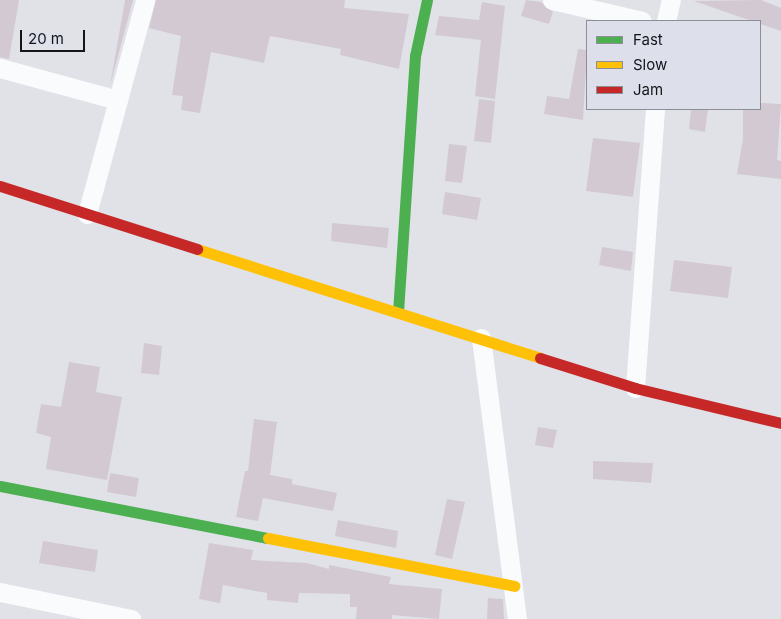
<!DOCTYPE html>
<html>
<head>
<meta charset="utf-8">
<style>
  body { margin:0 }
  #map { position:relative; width:781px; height:619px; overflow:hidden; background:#e0e2e8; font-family:Inter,sans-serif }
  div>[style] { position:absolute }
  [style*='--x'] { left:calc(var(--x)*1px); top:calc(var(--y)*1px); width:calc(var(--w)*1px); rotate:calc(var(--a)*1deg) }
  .building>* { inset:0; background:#d3c9d2 }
  .street>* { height:19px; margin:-9.5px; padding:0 9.5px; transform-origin:9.5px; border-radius:9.5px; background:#fafbfc }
  .fast>* { height:11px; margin:-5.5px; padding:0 5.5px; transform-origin:5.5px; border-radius:5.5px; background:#4caf50 }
  .slow>* { height:11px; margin:-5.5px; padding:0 5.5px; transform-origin:5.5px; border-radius:5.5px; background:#ffc107 }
  .jam>* { height:11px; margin:-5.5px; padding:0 5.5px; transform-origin:5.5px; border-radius:5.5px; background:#c62828 }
  span { translate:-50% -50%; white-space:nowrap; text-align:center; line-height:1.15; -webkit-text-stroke:4px #dde0eb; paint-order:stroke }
  .legend { position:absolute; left:586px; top:20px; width:175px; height:90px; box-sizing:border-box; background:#dde0eb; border:1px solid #8d8f97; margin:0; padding:6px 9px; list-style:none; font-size:15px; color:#141519 }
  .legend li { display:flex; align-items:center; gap:10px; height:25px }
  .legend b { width:25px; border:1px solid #8d8f97 }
  .scale { position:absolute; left:20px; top:30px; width:65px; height:22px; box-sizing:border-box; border:2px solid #141519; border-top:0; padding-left:6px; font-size:15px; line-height:18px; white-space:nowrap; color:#141519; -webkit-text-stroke:4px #dde0eb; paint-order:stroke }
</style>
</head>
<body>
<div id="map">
  <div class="building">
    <div style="clip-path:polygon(0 0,19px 0,9px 59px,0 57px)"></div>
    <div style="clip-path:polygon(125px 0,133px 0,110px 86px,121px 23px)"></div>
    <div style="clip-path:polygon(156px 0,345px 0,344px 8px,409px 14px,399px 69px,340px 55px,341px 49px,270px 36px,264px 63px,211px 52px,200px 113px,181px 110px,183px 96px,172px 95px,181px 36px,149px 28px)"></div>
    <div style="clip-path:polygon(526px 0,541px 2px,553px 12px,549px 24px,521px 16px)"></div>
    <div style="clip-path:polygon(761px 0,781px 8px,781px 31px,694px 1px)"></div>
    <div style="clip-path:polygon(482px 2px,505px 6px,495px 99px,475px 96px,481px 40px,435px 35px,439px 16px,479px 20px)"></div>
    <div style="clip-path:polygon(578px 49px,587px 50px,583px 120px,544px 114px,547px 96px,569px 99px)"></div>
    <div style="clip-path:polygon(479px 99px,495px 101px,491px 143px,474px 141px)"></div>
    <div style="clip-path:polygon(760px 103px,781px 104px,777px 160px,781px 161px,781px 179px,737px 174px,743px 139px,743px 109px,760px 109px)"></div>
    <div style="clip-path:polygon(691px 109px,708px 109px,705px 132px,689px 129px)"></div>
    <div style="clip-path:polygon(593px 138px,640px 143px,633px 197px,586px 191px)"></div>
    <div style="clip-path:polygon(449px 144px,467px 146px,462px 183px,445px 181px)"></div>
    <div style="clip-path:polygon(445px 192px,481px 198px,477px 220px,442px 214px)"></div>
    <div style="clip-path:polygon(332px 223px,389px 228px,387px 248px,331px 241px)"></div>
    <div style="clip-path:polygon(602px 247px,633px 252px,631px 271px,599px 265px)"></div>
    <div style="clip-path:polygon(674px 260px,732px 267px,728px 298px,670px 291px)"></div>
    <div style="clip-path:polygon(144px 343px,162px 346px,159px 375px,141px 373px)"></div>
    <div style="clip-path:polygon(69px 362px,100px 367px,96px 392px,122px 397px,107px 480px,46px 469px,51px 437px,36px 433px,41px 404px,61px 407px)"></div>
    <div style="clip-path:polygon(254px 419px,277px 422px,270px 475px,292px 479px,292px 484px,337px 493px,333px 511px,263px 498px,258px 521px,236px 517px,245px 471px,248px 471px)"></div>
    <div style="clip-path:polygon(538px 427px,557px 430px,553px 448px,535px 445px)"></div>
    <div style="clip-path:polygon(593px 461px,653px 463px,651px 483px,593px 479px)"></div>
    <div style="clip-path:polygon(110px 473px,139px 478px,136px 497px,107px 492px)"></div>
    <div style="clip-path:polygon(447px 499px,465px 502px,452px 559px,435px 555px)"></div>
    <div style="clip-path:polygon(338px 520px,398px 531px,396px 548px,335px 536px)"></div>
    <div style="clip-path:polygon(43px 541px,98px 550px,95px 572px,39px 563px)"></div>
    <div style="clip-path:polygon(209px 543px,253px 550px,251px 560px,307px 563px,329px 569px,329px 565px,391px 577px,389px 584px,442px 589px,439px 619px,392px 615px,392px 619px,356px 619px,357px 607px,350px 607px,350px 594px,299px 593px,298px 603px,267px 600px,267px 593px,223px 585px,220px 603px,199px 599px)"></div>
    <div style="clip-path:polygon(488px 598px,503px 599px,504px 619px,487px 619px)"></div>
  </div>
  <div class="street">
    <div style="--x:552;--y:0;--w:92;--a:13.1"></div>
    <div style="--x:666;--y:21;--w:22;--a:-77"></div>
    <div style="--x:0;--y:68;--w:122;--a:15.2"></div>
    <div style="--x:87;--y:214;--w:222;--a:-74.8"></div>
    <div style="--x:481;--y:338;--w:283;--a:82.7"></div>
    <div style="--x:635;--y:388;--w:280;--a:-85.9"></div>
    <div style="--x:0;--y:592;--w:134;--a:11.6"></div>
  </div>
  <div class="fast">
    <div style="--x:398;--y:312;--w:257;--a:-86.2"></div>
    <div style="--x:415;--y:56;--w:57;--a:-77.9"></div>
    <div style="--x:0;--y:486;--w:273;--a:11"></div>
  </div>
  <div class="slow">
    <div style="--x:197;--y:249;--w:360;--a:17.6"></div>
    <div style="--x:268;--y:538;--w:251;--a:11"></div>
  </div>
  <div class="jam">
    <div style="--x:0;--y:186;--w:207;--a:17.7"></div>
    <div style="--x:540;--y:358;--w:100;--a:17.5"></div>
    <div style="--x:635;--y:388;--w:150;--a:13.5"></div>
  </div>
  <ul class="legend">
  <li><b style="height:6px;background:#4caf50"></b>Fast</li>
  <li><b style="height:6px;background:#ffc107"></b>Slow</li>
  <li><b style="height:6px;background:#c62828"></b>Jam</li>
  </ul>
  <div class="scale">20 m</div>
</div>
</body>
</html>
